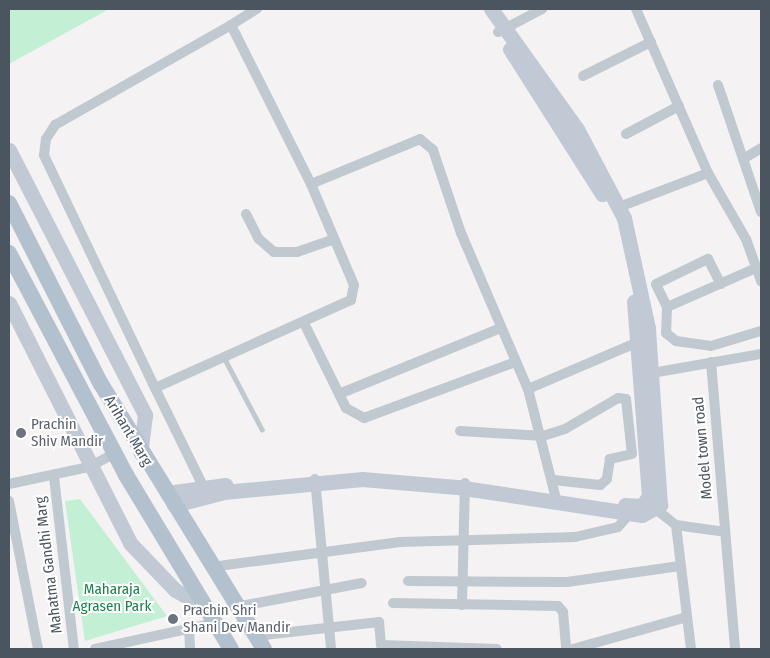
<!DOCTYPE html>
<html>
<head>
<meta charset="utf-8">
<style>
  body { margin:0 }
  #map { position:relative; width:770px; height:658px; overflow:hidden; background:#f4f2f2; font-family:"Fira Sans Condensed",sans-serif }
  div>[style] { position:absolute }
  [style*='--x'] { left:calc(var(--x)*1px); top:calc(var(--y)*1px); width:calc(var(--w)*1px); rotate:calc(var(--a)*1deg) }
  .green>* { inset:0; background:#c3efd4 }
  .lane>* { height:5px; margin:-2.5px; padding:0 2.5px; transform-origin:2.5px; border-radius:2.5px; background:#c0c9d0 }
  .street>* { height:10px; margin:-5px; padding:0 5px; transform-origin:5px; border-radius:5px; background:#c0c9d0 }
  .secondary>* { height:15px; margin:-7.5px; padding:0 7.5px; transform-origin:7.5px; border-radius:7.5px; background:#c1cad4 }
  .primary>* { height:16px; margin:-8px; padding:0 8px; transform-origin:8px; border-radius:8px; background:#b3c1cf }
  .dots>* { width:14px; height:14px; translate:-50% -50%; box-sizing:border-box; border:2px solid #fff; border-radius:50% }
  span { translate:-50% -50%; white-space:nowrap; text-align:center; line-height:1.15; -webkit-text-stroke:4px #fff; paint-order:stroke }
  .worship-label { font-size:15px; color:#5b616d }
  .left { translate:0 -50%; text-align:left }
  .street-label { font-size:15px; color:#4a555f }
  .park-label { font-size:15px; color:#1c804c }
  .frame { position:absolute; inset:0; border:10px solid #4a555f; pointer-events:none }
</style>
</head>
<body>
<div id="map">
  <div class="green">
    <div style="clip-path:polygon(9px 9px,109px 9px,9px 64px)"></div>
    <div style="clip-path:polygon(80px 499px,167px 616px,85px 641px,65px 501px)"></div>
  </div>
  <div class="lane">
    <div style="--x:224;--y:358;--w:81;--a:62.2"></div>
  </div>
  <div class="street">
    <div style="--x:636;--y:9;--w:179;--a:66.3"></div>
    <div style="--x:708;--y:173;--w:76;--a:60.1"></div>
    <div style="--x:746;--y:239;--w:45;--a:70.3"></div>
    <div style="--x:231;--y:25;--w:31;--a:-32"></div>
    <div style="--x:498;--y:32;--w:50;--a:-27.6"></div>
    <div style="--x:583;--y:76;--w:76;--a:-26.6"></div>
    <div style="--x:718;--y:85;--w:134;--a:71.3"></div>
    <div style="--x:626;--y:134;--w:60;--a:-27.8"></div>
    <div style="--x:743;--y:159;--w:21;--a:-31"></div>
    <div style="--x:619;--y:207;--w:95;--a:-20.9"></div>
    <div style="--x:246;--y:214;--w:28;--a:63"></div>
    <div style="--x:259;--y:239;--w:20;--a:41"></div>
    <div style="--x:274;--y:252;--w:23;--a:0"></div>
    <div style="--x:297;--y:252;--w:39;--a:-19"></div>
    <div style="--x:756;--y:268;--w:97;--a:156.3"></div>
    <div style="--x:667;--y:307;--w:26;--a:92"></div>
    <div style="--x:666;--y:333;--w:13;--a:39"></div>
    <div style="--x:676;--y:341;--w:35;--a:8"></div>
    <div style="--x:711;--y:346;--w:52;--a:-16.7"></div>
    <div style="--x:667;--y:307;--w:25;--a:-116"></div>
    <div style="--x:656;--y:284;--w:58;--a:-25.7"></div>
    <div style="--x:708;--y:259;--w:28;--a:63"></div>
    <div style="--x:304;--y:323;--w:95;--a:63.7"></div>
    <div style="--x:346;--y:408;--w:21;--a:29"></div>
    <div style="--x:364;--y:418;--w:161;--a:-20.3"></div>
    <div style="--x:711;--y:362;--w:288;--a:85.2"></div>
    <div style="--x:652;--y:373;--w:111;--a:-9.9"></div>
    <div style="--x:155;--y:388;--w:258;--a:-115.5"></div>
    <div style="--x:44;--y:155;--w:16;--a:-83"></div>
    <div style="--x:46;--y:139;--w:17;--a:-57"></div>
    <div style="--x:55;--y:125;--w:202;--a:-29.6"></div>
    <div style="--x:231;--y:25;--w:178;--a:63.3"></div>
    <div style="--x:528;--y:389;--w:120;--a:-23.1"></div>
    <div style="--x:339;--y:394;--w:175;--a:-22.2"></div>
    <div style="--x:460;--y:431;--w:83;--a:3.4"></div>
    <div style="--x:543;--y:436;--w:23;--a:-18"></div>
    <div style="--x:565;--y:429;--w:61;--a:-30.3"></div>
    <div style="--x:618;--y:398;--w:8;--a:7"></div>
    <div style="--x:626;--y:399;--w:55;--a:83.8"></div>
    <div style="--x:632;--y:454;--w:23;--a:167"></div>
    <div style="--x:610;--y:459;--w:20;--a:99"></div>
    <div style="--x:607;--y:479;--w:9;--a:139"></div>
    <div style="--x:600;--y:485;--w:47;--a:-173.9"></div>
    <div style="--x:54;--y:477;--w:173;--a:83.4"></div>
    <div style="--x:315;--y:479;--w:171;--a:84.6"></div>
    <div style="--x:9;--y:484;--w:82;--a:-12"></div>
    <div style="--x:89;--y:467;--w:30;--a:-28"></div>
    <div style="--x:203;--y:486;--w:109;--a:-116.1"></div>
    <div style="--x:155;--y:388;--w:215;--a:-24.2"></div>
    <div style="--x:351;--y:300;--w:15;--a:-79"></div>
    <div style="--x:354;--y:285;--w:110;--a:-113.1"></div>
    <div style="--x:311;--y:184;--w:118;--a:-22.4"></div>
    <div style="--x:420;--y:139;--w:17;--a:40"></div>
    <div style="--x:433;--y:150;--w:88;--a:71.4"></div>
    <div style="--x:461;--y:233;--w:170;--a:66.8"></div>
    <div style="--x:528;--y:389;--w:118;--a:75.7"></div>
    <div style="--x:9;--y:501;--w:151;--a:78.9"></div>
    <div style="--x:651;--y:505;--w:32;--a:39"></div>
    <div style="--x:676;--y:525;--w:49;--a:8.1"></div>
    <div style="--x:676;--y:525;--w:125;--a:83.1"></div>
    <div style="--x:211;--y:567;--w:191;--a:-7.5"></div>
    <div style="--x:400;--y:542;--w:175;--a:-1.6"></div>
    <div style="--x:575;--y:537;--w:44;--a:-13.1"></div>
    <div style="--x:618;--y:527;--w:18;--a:-49"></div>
    <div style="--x:408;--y:581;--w:159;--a:0.4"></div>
    <div style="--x:567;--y:582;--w:114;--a:-8.1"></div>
    <div style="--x:393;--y:603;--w:165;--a:1"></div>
    <div style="--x:558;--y:606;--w:8;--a:50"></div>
    <div style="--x:563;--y:612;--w:37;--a:85"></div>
    <div style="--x:462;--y:605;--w:122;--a:-88.6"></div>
    <div style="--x:236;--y:607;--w:128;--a:-10.8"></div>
    <div style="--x:189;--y:628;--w:21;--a:87"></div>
    <div style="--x:255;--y:636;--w:125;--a:-6.4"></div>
    <div style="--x:379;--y:622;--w:23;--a:85"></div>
    <div style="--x:381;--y:645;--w:116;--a:2"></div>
    <div style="--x:95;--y:649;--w:122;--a:-12.3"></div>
    <div style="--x:573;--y:649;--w:118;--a:-15.7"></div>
  </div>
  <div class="secondary">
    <div style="--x:510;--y:49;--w:172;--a:57.6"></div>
    <div style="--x:9;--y:150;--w:298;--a:62.8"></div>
    <div style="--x:145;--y:415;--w:38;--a:97"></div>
    <div style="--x:9;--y:303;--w:269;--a:63.2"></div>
    <div style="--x:130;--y:543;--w:65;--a:46.2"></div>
    <div style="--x:175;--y:590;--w:33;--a:29"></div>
    <div style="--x:167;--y:493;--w:59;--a:-7.9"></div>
    <div style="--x:174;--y:505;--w:52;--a:-14.6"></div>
    <div style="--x:224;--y:492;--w:139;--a:-5.4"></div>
    <div style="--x:362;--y:479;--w:95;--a:4.8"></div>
    <div style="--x:457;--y:487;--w:187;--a:8.6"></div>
    <div style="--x:642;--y:515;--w:21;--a:-29"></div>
    <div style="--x:660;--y:505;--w:177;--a:-93.9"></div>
    <div style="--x:648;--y:328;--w:113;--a:-102.3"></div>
    <div style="--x:624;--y:218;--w:101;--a:-117.8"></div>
    <div style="--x:577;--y:129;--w:148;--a:-125.6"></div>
    <div style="--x:625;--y:505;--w:17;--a:3"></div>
    <div style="--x:642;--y:506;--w:12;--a:-55"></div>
    <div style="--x:649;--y:496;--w:195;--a:-94.4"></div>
  </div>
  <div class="primary">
    <div style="--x:9;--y:203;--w:203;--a:63.1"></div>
    <div style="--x:101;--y:384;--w:311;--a:58.4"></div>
    <div style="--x:9;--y:253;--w:251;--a:62.2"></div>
    <div style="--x:126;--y:475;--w:203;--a:58.9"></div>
  </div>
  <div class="dots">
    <div style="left:21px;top:433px;background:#6b7280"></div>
    <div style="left:173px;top:619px;background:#6b7280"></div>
  </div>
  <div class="worship-label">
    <span class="left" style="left:31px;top:433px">Prachin<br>Shiv Mandir</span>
    <span class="left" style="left:183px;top:619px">Prachin Shri<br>Shani Dev Mandir</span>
  </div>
  <div class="street-label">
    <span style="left:128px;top:431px;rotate:59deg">Arihant Marg</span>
    <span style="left:703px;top:448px;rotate:-95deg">Model town road</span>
    <span style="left:49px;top:565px;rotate:-97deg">Mahatma Gandhi Marg</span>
  </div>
  <div class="park-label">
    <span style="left:112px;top:598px">Maharaja<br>Agrasen Park</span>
  </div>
  <div class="frame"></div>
</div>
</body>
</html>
